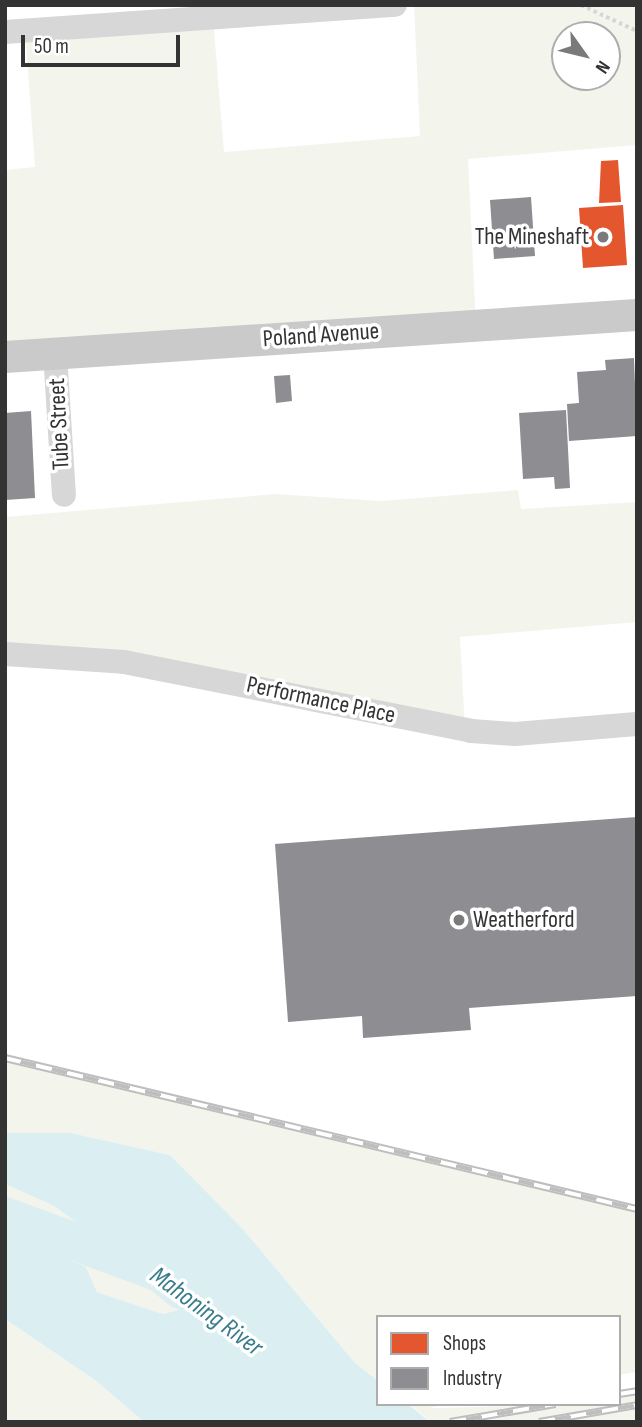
<!DOCTYPE html>
<html>
<head>
<meta charset="utf-8">
<style>
  body { margin:0 }
  #map { position:relative; width:642px; height:1427px; overflow:hidden; background:#fff; font-family:"Sofia Sans Condensed",sans-serif }
  div>[style] { position:absolute }
  [style*='--x'] { left:calc(var(--x)*1px); top:calc(var(--y)*1px); width:calc(var(--w)*1px); rotate:calc(var(--a)*1deg) }
  .green>* { inset:0; background:#f3f5ed }
  .water>* { inset:0; background:#dbeef2 }
  .shops>* { inset:0; background:#e4572e }
  .industry>* { inset:0; background:#8d8d92 }
  .river>* { height:38px; margin:-19px; padding:0 19px; transform-origin:19px; border-radius:19px; background:#dbeef2 }
  .path>* { height:3.5px; margin-top:-1.75px; transform-origin:0; background:repeating-linear-gradient(90deg,#d6d6d6 0 3.5px,transparent 0 7px) }
  .minor>* { height:24px; margin:-12px; padding:0 12px; transform-origin:12px; border-radius:12px; background:#d7d7d7 }
  .major>* { height:32px; margin:-16px; padding:0 16px; transform-origin:16px; border-radius:16px; background:#cacaca }
  .rail>* { height:8px; margin-top:-4px; transform-origin:0; background:repeating-linear-gradient(90deg,#fff 0 16px,#bebebe 0 32px); box-sizing:border-box; border-block:2px solid #bebebe }
  .dots>* { width:19px; height:19px; translate:-50% -50%; box-sizing:border-box; border:4px solid #fff; border-radius:50% }
  span { translate:-50% -50%; white-space:nowrap; text-align:center; line-height:1.15; -webkit-text-stroke:7px #fff; paint-order:stroke }
  .poi-label { font-size:24px; color:#333 }
  .right { translate:-100% -50%; text-align:right }
  .left { translate:0 -50%; text-align:left }
  .street-label { font-size:24px; color:#333 }
  .water-label { font-size:26px; color:#387d8b; font-style:italic }
  .frame { position:absolute; inset:0; border:7px solid #333; pointer-events:none }
  .legend { position:absolute; left:376px; top:1315px; width:245px; height:91px; box-sizing:border-box; background:#fff; border:2px solid #adadad; margin:0; padding:9px 12px; list-style:none; font-size:21px; color:#333 }
  .legend li { display:flex; align-items:center; gap:14px; height:35px }
  .legend b { width:35px; border:2px solid #adadad }
  .north { position:absolute; left:551px; top:21px; width:70px; height:70px; box-sizing:border-box; background:#fff; border:2px solid #adadad; border-radius:50%; rotate:124deg; font-size:19px; font-weight:700; line-height:28px; text-align:center; color:#333 }
  .north::after { content:''; display:block; margin:auto; width:24px; height:32px; background:#7a7a7a; clip-path:polygon(50% 0,100% 100%,50% 72%,0 100%) }
  .scale { position:absolute; left:21px; top:35px; width:159px; height:32px; box-sizing:border-box; border:4px solid #333; border-top:0; padding-left:9px; font-size:21px; line-height:24px; white-space:nowrap; color:#333; -webkit-text-stroke:5px #fff; paint-order:stroke }
</style>
</head>
<body>
<div id="map">
  <div class="green">
    <div style="clip-path:polygon(evenodd,414px 5px,637px 5px,637px 145px,468px 159px,476px 325px,5px 357px,5px 170px,35px 167px,25px 31px,213px 18px,224px 152px,420px 136px,414px 5px,565px 35px,607px 35px,607px 77px,565px 77px,565px 35px)"></div>
    <div style="clip-path:polygon(518px 490px,521px 509px,637px 502px,637px 622px,460px 637px,465px 730px,5px 654px,5px 517px,276px 494px,380px 501px)"></div>
    <div style="clip-path:polygon(5px 1058px,637px 1209px,637px 1372px,619px 1375px,619px 1317px,378px 1317px,378px 1381px,355px 1363px,242px 1228px,170px 1155px,71px 1133px,5px 1133px)"></div>
    <div style="clip-path:polygon(5px 1184px,54px 1206px,117px 1250px,177px 1294px,178px 1310px,163px 1314px,97px 1292px,86px 1267px,63px 1257px,5px 1215px)"></div>
    <div style="clip-path:polygon(5px 1319px,95px 1380px,144px 1422px,5px 1422px)"></div>
    <div style="clip-path:polygon(637px 1390px,637px 1422px,431px 1422px,409px 1404px,447px 1404px,429px 1408px,619px 1404px,619px 1391px)"></div>
  </div>
  <div class="water">
    <div style="clip-path:polygon(5px 1133px,71px 1133px,170px 1155px,242px 1228px,355px 1363px,378px 1381px,378px 1404px,408px 1404px,430px 1422px,144px 1422px,95px 1380px,5px 1319px,5px 1215px,63px 1257px,86px 1267px,97px 1292px,163px 1314px,178px 1310px,177px 1295px,54px 1206px,5px 1184px)"></div>
  </div>
  <div class="shops">
    <div style="clip-path:polygon(618px 160px,621px 202px,599px 203px,601px 161px)"></div>
    <div style="clip-path:polygon(623px 205px,627px 265px,583px 268px,579px 208px)"></div>
  </div>
  <div class="industry">
    <div style="clip-path:polygon(531px 197px,535px 256px,494px 259px,490px 200px)"></div>
    <div style="clip-path:polygon(634px 358px,637px 436px,569px 441px,567px 404px,579px 403px,577px 372px,606px 370px,605px 360px)"></div>
    <div style="clip-path:polygon(290px 375px,292px 401px,276px 403px,274px 376px)"></div>
    <div style="clip-path:polygon(566px 410px,570px 488px,555px 489px,554px 477px,523px 479px,519px 413px)"></div>
    <div style="clip-path:polygon(31px 411px,35px 498px,5px 500px,5px 413px)"></div>
    <div style="clip-path:polygon(637px 817px,637px 996px,469px 1008px,471px 1030px,363px 1038px,362px 1016px,288px 1022px,275px 844px)"></div>
  </div>
  <div class="river">
    <div style="--x:5;--y:1216;--w:165;--a:20.2"></div>
    <div style="--x:160;--y:1273;--w:27;--a:39"></div>
  </div>
  <div class="path">
    <div style="--x:581;--y:5;--w:62;--a:24.9"></div>
  </div>
  <div class="minor">
    <div style="--x:5;--y:32;--w:391;--a:-4"></div>
    <div style="--x:55;--y:353;--w:142;--a:86.4"></div>
    <div style="--x:5;--y:654;--w:119;--a:3.8"></div>
    <div style="--x:124;--y:662;--w:354;--a:11.2"></div>
    <div style="--x:471;--y:731;--w:44;--a:3.9"></div>
    <div style="--x:515;--y:734;--w:122;--a:-4.7"></div>
  </div>
  <div class="major">
    <div style="--x:5;--y:357;--w:633;--a:-3.8"></div>
  </div>
  <div class="rail">
    <div style="--x:5;--y:1058;--w:650;--a:13.44"></div>
    <div style="--x:619;--y:1394;--w:18;--a:-9"></div>
    <div style="--x:450;--y:1422;--w:107;--a:-9.7"></div>
    <div style="--x:539;--y:1422;--w:99;--a:-9.8"></div>
  </div>
  <div class="dots">
    <div style="left:603px;top:237px;background:#7a7a7a"></div>
    <div style="left:459px;top:920px;background:#7a7a7a"></div>
  </div>
  <div class="poi-label">
    <span class="right" style="left:589px;top:237px">The Mineshaft</span>
    <span class="left" style="left:473px;top:920px">Weatherford</span>
  </div>
  <div class="street-label">
    <span style="left:321px;top:335px;rotate:-4deg">Poland Avenue</span>
    <span style="left:59px;top:424px;rotate:-93deg">Tube Street</span>
    <span style="left:321px;top:700px;rotate:12deg">Performance Place</span>
  </div>
  <div class="water-label">
    <span style="left:206px;top:1312px;rotate:36deg">Mahoning River</span>
  </div>
  <div class="frame"></div>
  <ul class="legend">
  <li><b style="height:19px;background:#e4572e"></b>Shops</li>
  <li><b style="height:19px;background:#8d8d92"></b>Industry</li>
  </ul>
  <div class="north">N</div>
  <div class="scale">50 m</div>
</div>
</body>
</html>
